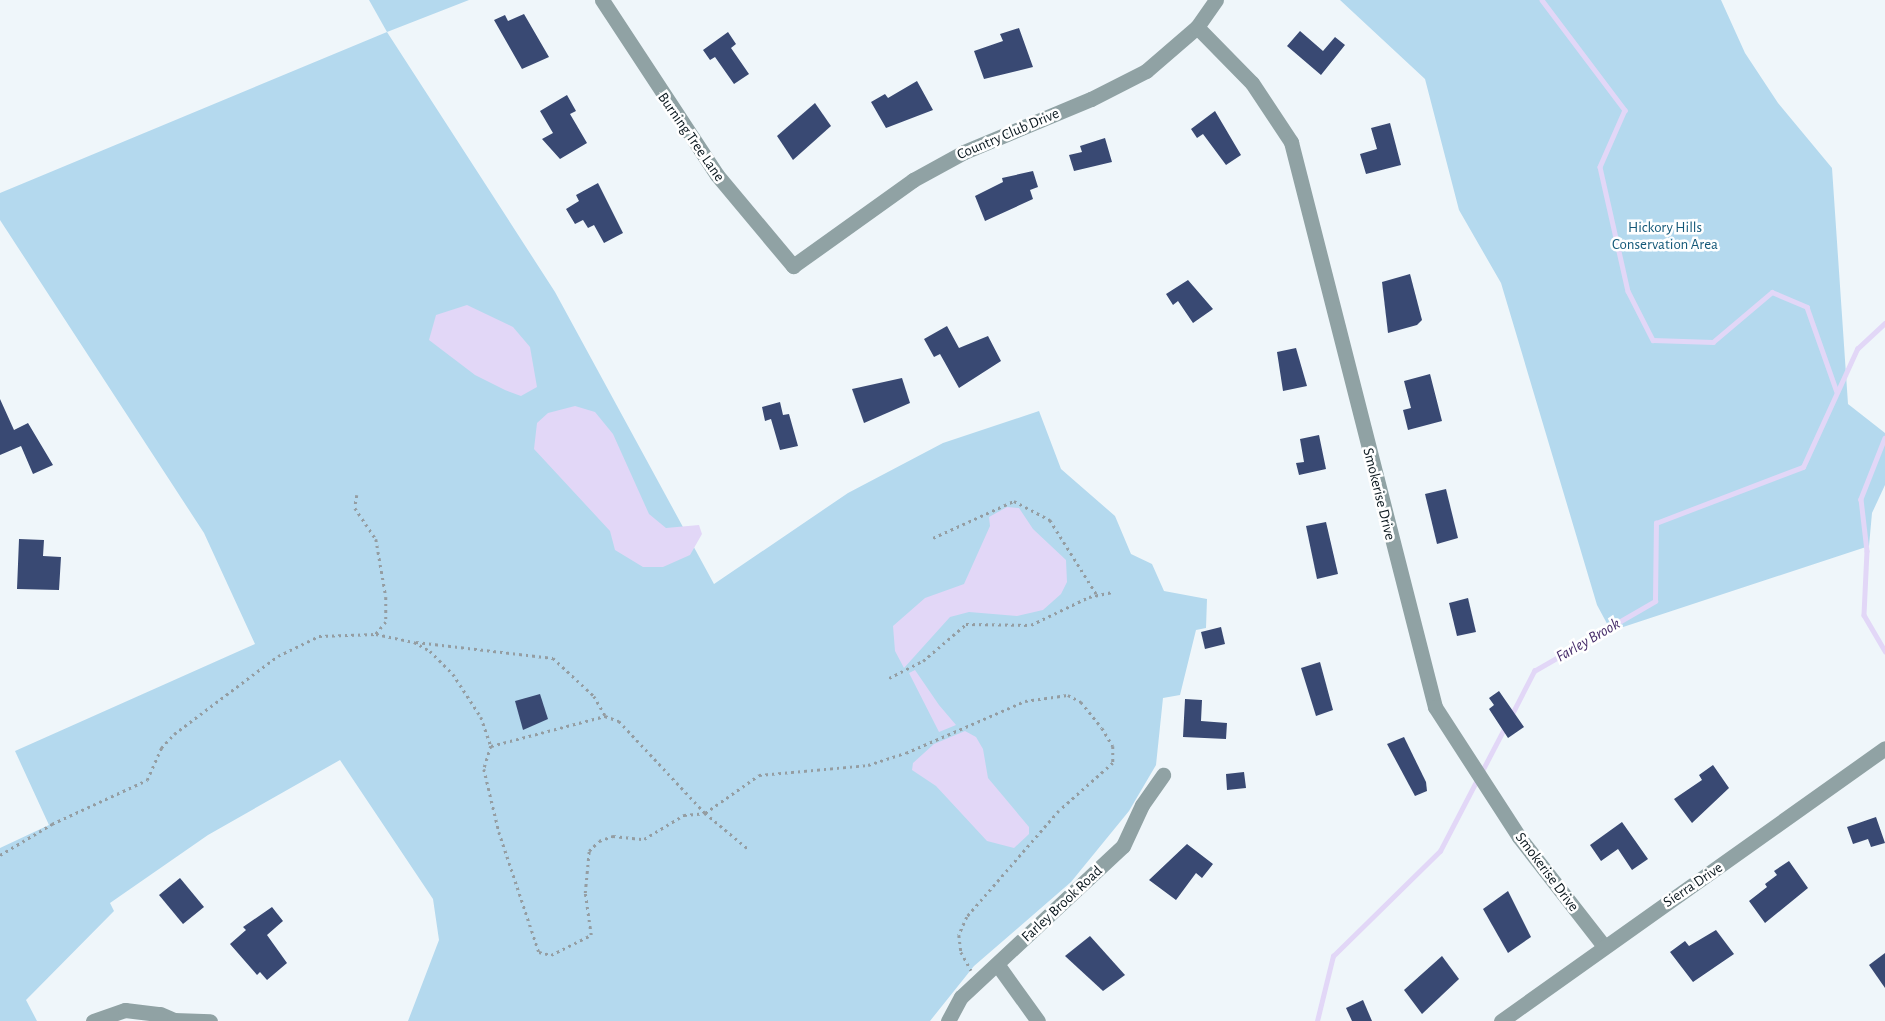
<!DOCTYPE html>
<html>
<head>
<meta charset="utf-8">
<style>
  body { margin:0 }
  #map { position:relative; width:1885px; height:1021px; overflow:hidden; background:#eff6fa; font-family:"Alegreya Sans",sans-serif }
  div>[style] { position:absolute }
  [style*='--x'] { left:calc(var(--x)*1px); top:calc(var(--y)*1px); width:calc(var(--w)*1px); rotate:calc(var(--a)*1deg) }
  .green>* { inset:0; background:#b4d9ee }
  .water>* { inset:0; background:#e2d7f7 }
  .stream>* { height:4.5px; margin:-2.25px; padding:0 2.25px; transform-origin:2.25px; border-radius:2.25px; background:#e2d7f7 }
  .building>* { inset:0; background:#394973 }
  .path>* { height:2.5px; margin-top:-1.25px; transform-origin:0; background:repeating-linear-gradient(90deg,#949da2 0 2.5px,transparent 0 6.5px) }
  .street>* { height:15px; margin:-7.5px; padding:0 7.5px; transform-origin:7.5px; border-radius:7.5px; background:#90a2a4 }
  span { translate:-50% -50%; white-space:nowrap; text-align:center; line-height:1.15; -webkit-text-stroke:5px #fff; paint-order:stroke }
  .street-label { font-size:15px; color:#08151c }
  .park-label { font-size:15px; color:#145878 }
  .water-label { font-size:16px; color:#452b68; font-style:italic }
</style>
</head>
<body>
<div id="map">
  <div class="green">
    <div style="clip-path:polygon(369px 0,469px 0,387px 32px,555px 292px,714px 584px,848px 493px,943px 443px,1039px 411px,1061px 469px,1115px 516px,1131px 554px,1152px 564px,1164px 591px,1207px 599px,1206px 628px,1196px 630px,1180px 695px,1163px 698px,1156px 765px,1129px 811px,1071px 882px,974px 966px,930px 1021px,408px 1021px,439px 940px,433px 899px,340px 760px,208px 835px,110px 903px,114px 911px,26px 1000px,37px 1021px,0 1021px,0 848px,49px 825px,15px 751px,255px 644px,204px 533px,0 220px,0 193px,387px 32px)"></div>
    <div style="clip-path:polygon(1340px 0,1721px 0,1745px 53px,1778px 103px,1832px 168px,1848px 404px,1885px 433px,1885px 485px,1872px 513px,1869px 546px,1611px 631px,1597px 605px,1501px 283px,1459px 210px,1425px 79px)"></div>
  </div>
  <div class="water">
    <div style="clip-path:polygon(467px 305px,513px 327px,530px 347px,537px 387px,521px 396px,505px 390px,475px 375px,429px 340px,436px 315px)"></div>
    <div style="clip-path:polygon(575px 406px,595px 412px,613px 434px,649px 514px,666px 528px,699px 525px,702px 534px,690px 555px,663px 567px,643px 567px,615px 550px,610px 531px,534px 449px,537px 423px,548px 413px)"></div>
    <div style="clip-path:polygon(1007px 507px,1019px 508px,1033px 529px,1066px 560px,1067px 582px,1061px 594px,1043px 610px,1017px 616px,969px 612px,950px 617px,904px 668px,895px 651px,893px 626px,925px 598px,964px 584px,990px 526px,989px 517px)"></div>
    <div style="clip-path:polygon(915px 670px,939px 705px,956px 725px,939px 732px,909px 673px)"></div>
    <div style="clip-path:polygon(965px 731px,976px 737px,983px 749px,988px 778px,1029px 827px,1029px 834px,1014px 848px,987px 841px,936px 786px,912px 770px,913px 763px,934px 744px)"></div>
  </div>
  <div class="stream">
    <div style="--x:1542;--y:0;--w:138;--a:53"></div>
    <div style="--x:1625;--y:110;--w:62;--a:113.7"></div>
    <div style="--x:1600;--y:167;--w:127;--a:77.3"></div>
    <div style="--x:1628;--y:291;--w:55;--a:63"></div>
    <div style="--x:1653;--y:340;--w:60;--a:1.9"></div>
    <div style="--x:1713;--y:342;--w:77;--a:-40.3"></div>
    <div style="--x:1772;--y:292;--w:38;--a:23"></div>
    <div style="--x:1807;--y:307;--w:90;--a:70.6"></div>
    <div style="--x:1885;--y:438;--w:66;--a:111.5"></div>
    <div style="--x:1861;--y:499;--w:52;--a:83.4"></div>
    <div style="--x:1867;--y:551;--w:64;--a:92.7"></div>
    <div style="--x:1864;--y:615;--w:42;--a:59.7"></div>
    <div style="--x:1511;--y:716;--w:51;--a:-62.9"></div>
    <div style="--x:1534;--y:671;--w:140;--a:-30"></div>
    <div style="--x:1655;--y:601;--w:78;--a:-89.3"></div>
    <div style="--x:1656;--y:523;--w:157;--a:-20.9"></div>
    <div style="--x:1803;--y:467;--w:130;--a:-65.4"></div>
    <div style="--x:1857;--y:349;--w:38;--a:-43"></div>
    <div style="--x:1482;--y:771;--w:52;--a:-62.4"></div>
    <div style="--x:1317;--y:1021;--w:67;--a:-76.2"></div>
    <div style="--x:1333;--y:956;--w:150;--a:-44.5"></div>
    <div style="--x:1440;--y:851;--w:82;--a:-62.5"></div>
  </div>
  <div class="building">
    <div style="clip-path:polygon(524px 14px,549px 57px,522px 69px,494px 20px,505px 15px,508px 21px)"></div>
    <div style="clip-path:polygon(1019px 28px,1033px 67px,984px 79px,974px 51px,1003px 41px,1000px 34px)"></div>
    <div style="clip-path:polygon(1300px 31px,1323px 51px,1335px 37px,1345px 45px,1321px 75px,1287px 46px)"></div>
    <div style="clip-path:polygon(728px 32px,736px 44px,731px 48px,749px 74px,734px 84px,715px 57px,710px 60px,703px 50px)"></div>
    <div style="clip-path:polygon(917px 81px,933px 110px,886px 128px,871px 102px,885px 94px,888px 98px)"></div>
    <div style="clip-path:polygon(567px 95px,576px 111px,570px 114px,587px 143px,560px 159px,542px 139px,553px 133px,540px 111px)"></div>
    <div style="clip-path:polygon(815px 103px,831px 126px,793px 160px,777px 136px)"></div>
    <div style="clip-path:polygon(1215px 111px,1241px 155px,1226px 165px,1203px 134px,1197px 138px,1191px 129px)"></div>
    <div style="clip-path:polygon(1390px 123px,1401px 165px,1366px 174px,1360px 154px,1377px 149px,1371px 128px)"></div>
    <div style="clip-path:polygon(1105px 138px,1112px 162px,1074px 171px,1069px 155px,1082px 152px,1080px 146px)"></div>
    <div style="clip-path:polygon(1033px 171px,1038px 187px,1030px 190px,1033px 199px,985px 221px,975px 196px,1003px 182px,1002px 178px)"></div>
    <div style="clip-path:polygon(598px 183px,623px 233px,604px 243px,594px 225px,588px 228px,583px 220px,575px 224px,566px 209px,579px 201px,576px 195px)"></div>
    <div style="clip-path:polygon(1410px 274px,1422px 320px,1417px 325px,1388px 333px,1382px 282px)"></div>
    <div style="clip-path:polygon(1188px 280px,1213px 309px,1193px 323px,1178px 301px,1173px 305px,1166px 294px)"></div>
    <div style="clip-path:polygon(947px 326px,959px 348px,988px 336px,1001px 361px,959px 388px,940px 354px,934px 357px,924px 339px)"></div>
    <div style="clip-path:polygon(1296px 348px,1307px 386px,1283px 391px,1277px 352px)"></div>
    <div style="clip-path:polygon(1430px 374px,1442px 421px,1408px 430px,1403px 410px,1411px 408px,1404px 381px)"></div>
    <div style="clip-path:polygon(902px 378px,910px 403px,864px 423px,852px 389px)"></div>
    <div style="clip-path:polygon(0 399px,14px 430px,28px 423px,53px 465px,33px 474px,21px 446px,0 455px)"></div>
    <div style="clip-path:polygon(780px 402px,783px 415px,789px 414px,798px 446px,780px 450px,771px 419px,765px 421px,762px 407px)"></div>
    <div style="clip-path:polygon(1319px 435px,1326px 469px,1299px 475px,1296px 463px,1304px 462px,1300px 439px)"></div>
    <div style="clip-path:polygon(1446px 489px,1458px 538px,1437px 544px,1425px 494px)"></div>
    <div style="clip-path:polygon(1326px 522px,1338px 574px,1317px 579px,1306px 526px)"></div>
    <div style="clip-path:polygon(19px 539px,44px 540px,43px 556px,61px 557px,59px 590px,17px 589px)"></div>
    <div style="clip-path:polygon(1468px 598px,1476px 632px,1457px 636px,1449px 603px)"></div>
    <div style="clip-path:polygon(1221px 627px,1225px 644px,1205px 649px,1201px 632px)"></div>
    <div style="clip-path:polygon(1320px 662px,1333px 710px,1316px 716px,1301px 668px)"></div>
    <div style="clip-path:polygon(1499px 691px,1524px 727px,1508px 738px,1489px 709px,1494px 705px,1489px 698px)"></div>
    <div style="clip-path:polygon(540px 694px,548px 719px,523px 730px,515px 701px)"></div>
    <div style="clip-path:polygon(1185px 699px,1202px 700px,1201px 721px,1227px 723px,1226px 739px,1183px 737px)"></div>
    <div style="clip-path:polygon(1404px 737px,1426px 782px,1427px 791px,1415px 796px,1387px 744px)"></div>
    <div style="clip-path:polygon(1713px 765px,1729px 788px,1692px 823px,1674px 799px,1702px 780px,1699px 775px)"></div>
    <div style="clip-path:polygon(1244px 772px,1246px 788px,1227px 790px,1226px 774px)"></div>
    <div style="clip-path:polygon(1876px 817px,1885px 843px,1871px 847px,1868px 839px,1853px 844px,1847px 827px)"></div>
    <div style="clip-path:polygon(1622px 822px,1648px 859px,1632px 870px,1618px 849px,1601px 861px,1590px 845px)"></div>
    <div style="clip-path:polygon(1187px 844px,1213px 864px,1202px 878px,1196px 873px,1176px 900px,1149px 880px)"></div>
    <div style="clip-path:polygon(1789px 861px,1808px 888px,1765px 923px,1749px 901px,1767px 887px,1765px 884px,1777px 875px,1774px 871px)"></div>
    <div style="clip-path:polygon(180px 878px,204px 907px,183px 924px,159px 895px)"></div>
    <div style="clip-path:polygon(1508px 891px,1531px 937px,1508px 953px,1483px 909px)"></div>
    <div style="clip-path:polygon(272px 907px,283px 921px,267px 935px,287px 963px,267px 980px,260px 972px,257px 975px,230px 944px,246px 930px,243px 927px)"></div>
    <div style="clip-path:polygon(1716px 930px,1734px 954px,1693px 982px,1670px 952px,1685px 941px,1689px 946px)"></div>
    <div style="clip-path:polygon(1090px 936px,1125px 975px,1103px 991px,1065px 956px)"></div>
    <div style="clip-path:polygon(1885px 953px,1885px 988px,1869px 965px)"></div>
    <div style="clip-path:polygon(1442px 956px,1459px 979px,1422px 1014px,1404px 990px)"></div>
    <div style="clip-path:polygon(1363px 1000px,1372px 1021px,1352px 1021px,1346px 1008px)"></div>
  </div>
  <div class="path">
    <div style="--x:357;--y:495;--w:13;--a:99"></div>
    <div style="--x:355;--y:508;--w:37;--a:56"></div>
    <div style="--x:376;--y:539;--w:59;--a:80.2"></div>
    <div style="--x:386;--y:597;--w:25;--a:90"></div>
    <div style="--x:386;--y:622;--w:16;--a:130"></div>
    <div style="--x:933;--y:538;--w:89;--a:-24.6"></div>
    <div style="--x:1014;--y:501;--w:41;--a:27.8"></div>
    <div style="--x:1050;--y:520;--w:89;--a:57.9"></div>
    <div style="--x:416;--y:642;--w:138;--a:6.7"></div>
    <div style="--x:553;--y:658;--w:56;--a:42.8"></div>
    <div style="--x:594;--y:696;--w:22;--a:60"></div>
    <div style="--x:889;--y:678;--w:38;--a:-27"></div>
    <div style="--x:923;--y:661;--w:57;--a:-40.7"></div>
    <div style="--x:966;--y:624;--w:65;--a:0.9"></div>
    <div style="--x:1031;--y:625;--w:64;--a:-25.8"></div>
    <div style="--x:1089;--y:597;--w:24;--a:-12"></div>
    <div style="--x:491;--y:746;--w:118;--a:-14.7"></div>
    <div style="--x:605;--y:716;--w:15;--a:20"></div>
    <div style="--x:619;--y:721;--w:126;--a:46.9"></div>
    <div style="--x:705;--y:813;--w:55;--a:39.8"></div>
    <div style="--x:0;--y:855;--w:61;--a:-30.8"></div>
    <div style="--x:52;--y:824;--w:105;--a:-24.9"></div>
    <div style="--x:147;--y:780;--w:35;--a:-66"></div>
    <div style="--x:161;--y:748;--w:19;--a:-47"></div>
    <div style="--x:174;--y:734;--w:130;--a:-36.9"></div>
    <div style="--x:278;--y:656;--w:46;--a:-26"></div>
    <div style="--x:319;--y:636;--w:57;--a:-2"></div>
    <div style="--x:376;--y:634;--w:39;--a:12"></div>
    <div style="--x:414;--y:642;--w:18;--a:29"></div>
    <div style="--x:430;--y:651;--w:33;--a:45"></div>
    <div style="--x:453;--y:674;--w:51;--a:56.9"></div>
    <div style="--x:481;--y:717;--w:31;--a:71"></div>
    <div style="--x:491;--y:746;--w:24;--a:107"></div>
    <div style="--x:484;--y:769;--w:65;--a:76.6"></div>
    <div style="--x:499;--y:832;--w:126;--a:71.6"></div>
    <div style="--x:539;--y:952;--w:12;--a:14"></div>
    <div style="--x:551;--y:955;--w:45;--a:-26.6"></div>
    <div style="--x:591;--y:935;--w:42;--a:-98.1"></div>
    <div style="--x:585;--y:893;--w:42;--a:-84.6"></div>
    <div style="--x:589;--y:851;--w:14;--a:-45"></div>
    <div style="--x:599;--y:841;--w:15;--a:-20"></div>
    <div style="--x:613;--y:836;--w:31;--a:6"></div>
    <div style="--x:644;--y:839;--w:47;--a:-31"></div>
    <div style="--x:684;--y:815;--w:21;--a:-5"></div>
    <div style="--x:705;--y:813;--w:66;--a:-35.1"></div>
    <div style="--x:759;--y:775;--w:109;--a:-5.2"></div>
    <div style="--x:868;--y:765;--w:40;--a:-18"></div>
    <div style="--x:906;--y:753;--w:130;--a:-23.6"></div>
    <div style="--x:1025;--y:701;--w:43;--a:-7.9"></div>
    <div style="--x:1068;--y:695;--w:15;--a:28"></div>
    <div style="--x:1081;--y:702;--w:33;--a:51"></div>
    <div style="--x:1102;--y:728;--w:21;--a:59"></div>
    <div style="--x:1113;--y:746;--w:17;--a:90"></div>
    <div style="--x:1113;--y:763;--w:72;--a:138.4"></div>
    <div style="--x:1059;--y:811;--w:140;--a:131"></div>
    <div style="--x:967;--y:917;--w:20;--a:114"></div>
    <div style="--x:959;--y:935;--w:17;--a:83"></div>
    <div style="--x:961;--y:952;--w:21;--a:61"></div>
  </div>
  <div class="street">
    <div style="--x:602;--y:0;--w:209;--a:56.7"></div>
    <div style="--x:717;--y:175;--w:119;--a:50.1"></div>
    <div style="--x:793;--y:266;--w:148;--a:-35.6"></div>
    <div style="--x:913;--y:180;--w:58;--a:-28.8"></div>
    <div style="--x:964;--y:152;--w:138;--a:-22.7"></div>
    <div style="--x:1091;--y:99;--w:62;--a:-27"></div>
    <div style="--x:1146;--y:71;--w:67;--a:-40.8"></div>
    <div style="--x:1197;--y:27;--w:33;--a:-55"></div>
    <div style="--x:1197;--y:27;--w:78;--a:45.5"></div>
    <div style="--x:1252;--y:83;--w:71;--a:56.5"></div>
    <div style="--x:1291;--y:142;--w:583;--a:75.7"></div>
    <div style="--x:1435;--y:707;--w:155;--a:57.1"></div>
    <div style="--x:1519;--y:837;--w:137;--a:52.1"></div>
    <div style="--x:997;--y:964;--w:70;--a:54.3"></div>
    <div style="--x:93;--y:1021;--w:34;--a:-19"></div>
    <div style="--x:125;--y:1010;--w:35;--a:7"></div>
    <div style="--x:160;--y:1014;--w:15;--a:23"></div>
    <div style="--x:174;--y:1020;--w:36;--a:2"></div>
    <div style="--x:948;--y:1021;--w:27;--a:-62"></div>
    <div style="--x:961;--y:997;--w:221;--a:-43"></div>
    <div style="--x:1123;--y:846;--w:45;--a:-65.1"></div>
    <div style="--x:1142;--y:805;--w:37;--a:-55"></div>
    <div style="--x:1501;--y:1021;--w:471;--a:-35.4"></div>
  </div>
  <div class="street-label">
    <span style="left:1008px;top:134px;rotate:-23deg">Country Club Drive</span>
    <span style="left:691px;top:137px;rotate:55deg">Burning Tree Lane</span>
    <span style="left:1379px;top:494px;rotate:76deg">Smokerise Drive</span>
    <span style="left:1547px;top:872px;rotate:53deg">Smokerise Drive</span>
    <span style="left:1693px;top:885px;rotate:-34deg">Sierra Drive</span>
    <span style="left:1062px;top:904px;rotate:-43deg">Farley Brook Road</span>
  </div>
  <div class="park-label">
    <span style="left:1665px;top:236px">Hickory Hills<br>Conservation Area</span>
  </div>
  <div class="water-label">
    <span style="left:1588px;top:640px;rotate:-30deg">Farley Brook</span>
  </div>
</div>
</body>
</html>
